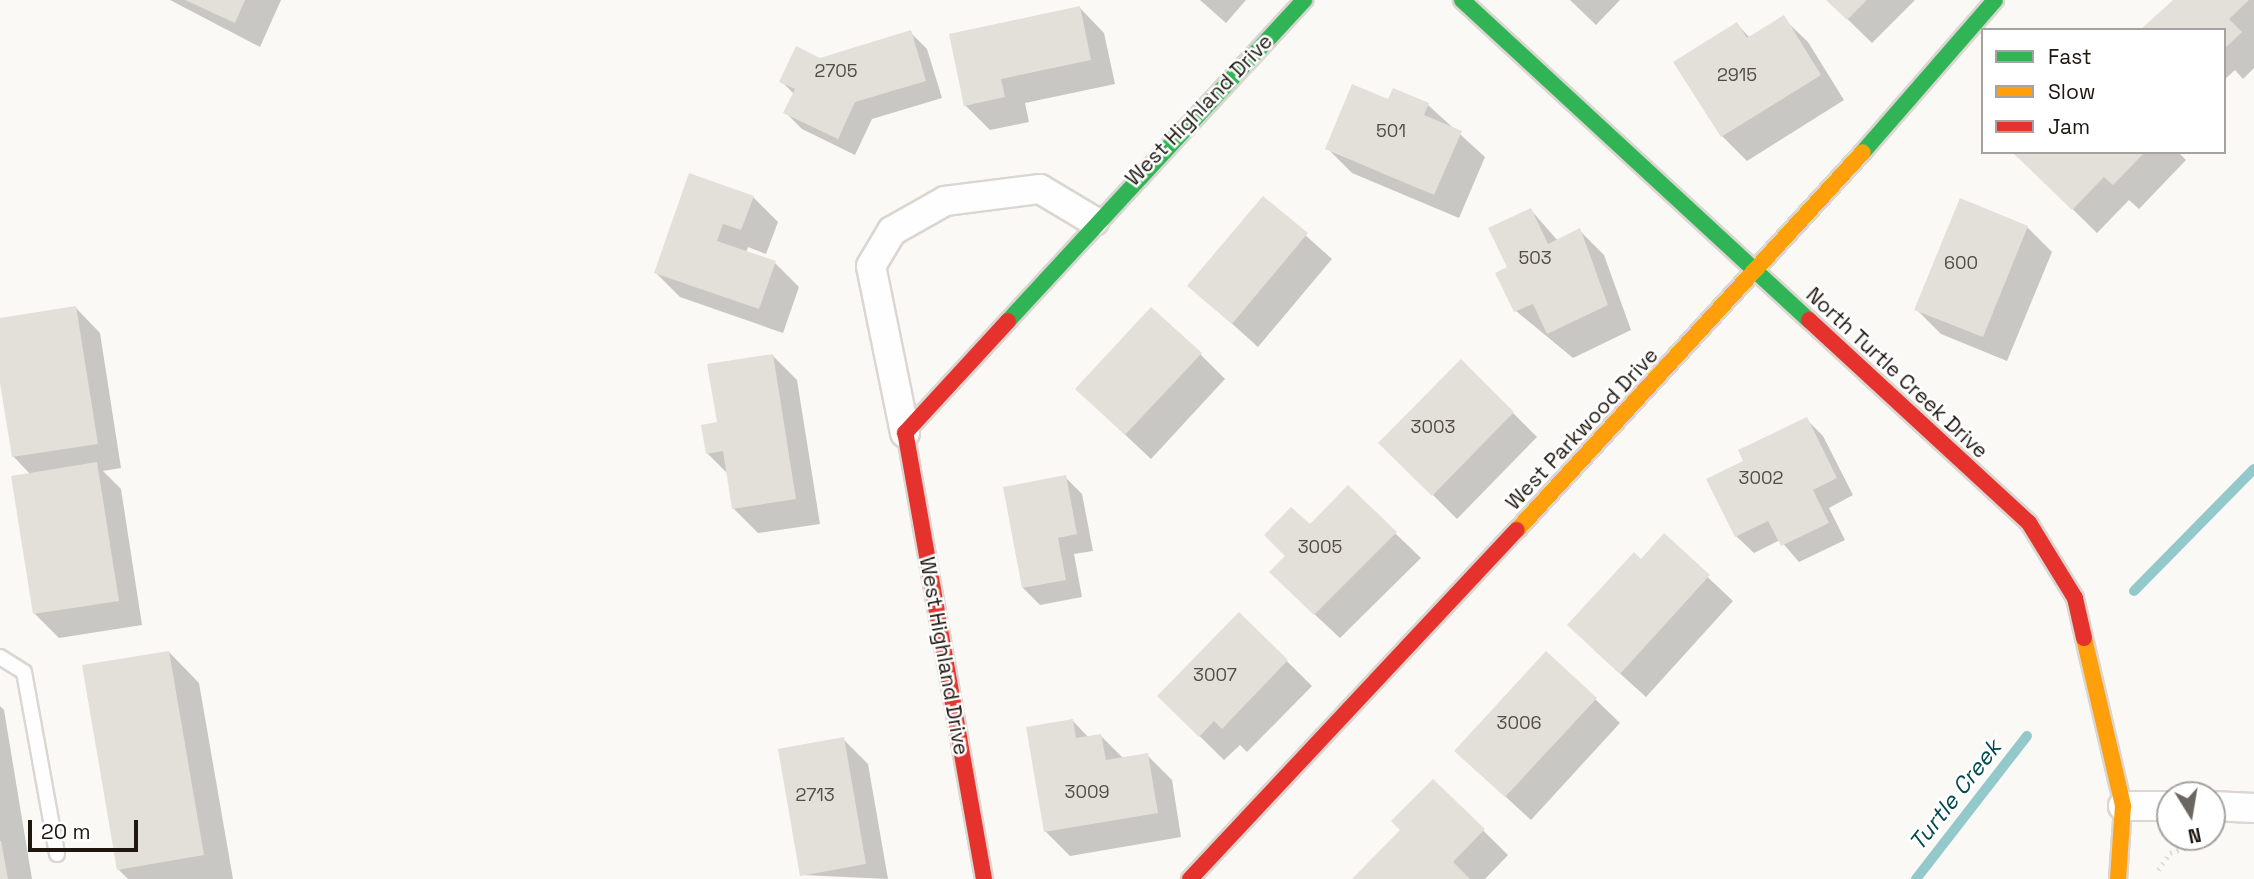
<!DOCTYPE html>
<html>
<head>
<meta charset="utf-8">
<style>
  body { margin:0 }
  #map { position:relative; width:2254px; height:879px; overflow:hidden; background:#fbf9f6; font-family:"Space Grotesk",sans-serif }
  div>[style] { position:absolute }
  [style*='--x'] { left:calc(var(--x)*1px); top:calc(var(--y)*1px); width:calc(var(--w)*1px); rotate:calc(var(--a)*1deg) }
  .shadow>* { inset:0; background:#0003 }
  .stream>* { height:10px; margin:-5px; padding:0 5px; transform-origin:5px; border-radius:5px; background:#93c9cb }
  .building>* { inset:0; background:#e3dfd9 }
  .path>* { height:4.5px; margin-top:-2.25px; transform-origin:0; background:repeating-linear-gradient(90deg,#dededc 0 2px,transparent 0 7px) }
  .roads { filter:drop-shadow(2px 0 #dbd6d1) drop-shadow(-2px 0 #dbd6d1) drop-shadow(0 2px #dbd6d1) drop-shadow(0 -2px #dbd6d1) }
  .lane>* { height:14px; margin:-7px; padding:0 7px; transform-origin:7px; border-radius:7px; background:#fefefe }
  .street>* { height:28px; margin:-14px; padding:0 14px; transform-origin:14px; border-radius:14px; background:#fefefe }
  .fast>* { height:16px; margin:-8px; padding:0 8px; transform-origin:8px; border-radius:8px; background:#30b455 }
  .slow>* { height:16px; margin:-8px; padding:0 8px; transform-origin:8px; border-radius:8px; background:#ff9f0a }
  .jam>* { height:16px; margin:-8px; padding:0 8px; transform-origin:8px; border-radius:8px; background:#e5322d }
  span { translate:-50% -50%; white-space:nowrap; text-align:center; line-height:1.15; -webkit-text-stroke:5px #fff; paint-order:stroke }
  .number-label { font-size:18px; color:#524c45 }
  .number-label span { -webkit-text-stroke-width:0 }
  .street-label { font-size:21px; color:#1e170f }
  .water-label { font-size:23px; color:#004a4d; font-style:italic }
  .legend { position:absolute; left:1981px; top:28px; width:245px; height:126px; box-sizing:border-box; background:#fff; border:2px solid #a5a29f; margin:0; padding:9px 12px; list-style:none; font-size:21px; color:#1e170f }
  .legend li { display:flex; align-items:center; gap:14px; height:35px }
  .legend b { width:35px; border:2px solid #a5a29f }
  .north { position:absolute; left:2156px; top:781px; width:70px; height:70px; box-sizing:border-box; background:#fff; border:2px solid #a5a29f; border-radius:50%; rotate:169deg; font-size:19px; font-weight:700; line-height:28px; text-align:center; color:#1e170f }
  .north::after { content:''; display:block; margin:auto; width:24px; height:32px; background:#6b6660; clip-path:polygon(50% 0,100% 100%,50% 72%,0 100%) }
  .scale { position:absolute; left:28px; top:820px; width:110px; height:32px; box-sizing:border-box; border:4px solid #1e170f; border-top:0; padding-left:9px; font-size:21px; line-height:24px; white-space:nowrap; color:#1e170f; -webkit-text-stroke:5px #fff; paint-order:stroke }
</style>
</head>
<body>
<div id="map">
  <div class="shadow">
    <div style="clip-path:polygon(170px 0,281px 0,260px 47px)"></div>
    <div style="clip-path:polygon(1200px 0,1246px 0,1226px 23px)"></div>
    <div style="clip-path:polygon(1570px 0,1620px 0,1596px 25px)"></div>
    <div style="clip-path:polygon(1828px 0,1915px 0,1872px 43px)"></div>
    <div style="clip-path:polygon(2176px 0,2254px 0,2254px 68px,2243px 79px,2235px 70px,2224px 80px,2224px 30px)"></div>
    <div style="clip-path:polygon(1080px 8px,1104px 33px,1115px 84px,1025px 103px,1029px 122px,990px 130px,965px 105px)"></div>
    <div style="clip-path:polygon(1783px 18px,1808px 42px,1844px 100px,1747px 161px,1722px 136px,1676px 62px,1737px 24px,1750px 38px)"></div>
    <div style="clip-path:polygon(910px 32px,927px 49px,942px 98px,872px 119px,855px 155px,802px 129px,785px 112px,794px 94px,781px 81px,820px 60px)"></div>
    <div style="clip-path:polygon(1389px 101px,1428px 105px,1485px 157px,1459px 218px,1352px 173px,1327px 148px)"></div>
    <div style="clip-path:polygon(2014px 152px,2178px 152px,2186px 160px,2139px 209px,2129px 200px,2097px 233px)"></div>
    <div style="clip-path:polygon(753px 197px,778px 222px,766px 254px,748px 247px,746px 253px,775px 263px,799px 287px,783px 333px,680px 297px,656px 273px)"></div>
    <div style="clip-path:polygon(1264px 198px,1332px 259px,1258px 347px,1189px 285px)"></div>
    <div style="clip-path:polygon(1531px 210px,1558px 241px,1580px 231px,1604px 255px,1631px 330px,1573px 358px,1516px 311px,1498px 274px,1509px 268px)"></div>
    <div style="clip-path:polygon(2027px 227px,2052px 252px,2007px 361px,1941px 334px,1916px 309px)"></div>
    <div style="clip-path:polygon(76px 308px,100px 333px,121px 468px,103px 471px,121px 489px,142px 625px,59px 638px,34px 613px,31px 475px,13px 456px,0 372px,0 320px)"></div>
    <div style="clip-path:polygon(1200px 354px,1225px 379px,1151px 459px,1102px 413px)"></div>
    <div style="clip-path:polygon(772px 355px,797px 380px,820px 524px,758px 533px,734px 509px,728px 474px,707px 453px,719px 424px)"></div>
    <div style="clip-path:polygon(1461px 361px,1537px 437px,1457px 519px,1381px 443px)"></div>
    <div style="clip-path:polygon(1806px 419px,1823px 436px,1853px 495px,1829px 508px,1845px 540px,1799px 562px,1780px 540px,1754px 553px,1736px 536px,1745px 462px)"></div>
    <div style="clip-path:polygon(1065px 477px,1082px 494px,1093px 551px,1074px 554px,1082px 597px,1040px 605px,1023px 588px)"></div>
    <div style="clip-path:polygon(1348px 488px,1421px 558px,1340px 638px,1296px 597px,1310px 527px)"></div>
    <div style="clip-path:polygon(1664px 536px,1733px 601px,1646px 697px,1594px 650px,1642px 562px)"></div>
    <div style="clip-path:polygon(1239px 614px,1312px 686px,1247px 752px,1240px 745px,1224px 760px,1159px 696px)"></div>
    <div style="clip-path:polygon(169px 652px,199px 683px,233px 879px,128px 879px,118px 869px)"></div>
    <div style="clip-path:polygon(1595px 699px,1620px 723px,1531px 820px,1456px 751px)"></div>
    <div style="clip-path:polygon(0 706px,4px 710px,32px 879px,0 879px)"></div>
    <div style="clip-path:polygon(1073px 721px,1089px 738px,1101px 736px,1124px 759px,1147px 755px,1172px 780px,1181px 837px,1070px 856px,1045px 831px)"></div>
    <div style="clip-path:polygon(843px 739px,868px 764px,888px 879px,802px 875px)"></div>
    <div style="clip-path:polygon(1433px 781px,1508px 855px,1485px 879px,1355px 879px,1403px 830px)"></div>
  </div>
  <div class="stream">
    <div style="--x:2134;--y:591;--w:171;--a:-45.5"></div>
    <div style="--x:1916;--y:879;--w:181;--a:-52.2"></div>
  </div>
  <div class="building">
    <div style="clip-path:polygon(185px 0,245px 0,235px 23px)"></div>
    <div style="clip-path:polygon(1826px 0,1867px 0,1847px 20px)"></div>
    <div style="clip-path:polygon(2173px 0,2249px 0,2229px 19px,2242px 32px,2224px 49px,2224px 30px,2140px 30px)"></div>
    <div style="clip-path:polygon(1080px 6px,1091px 60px,1001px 79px,1005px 97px,964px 106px,949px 34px)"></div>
    <div style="clip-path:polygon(1784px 15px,1821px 75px,1721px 137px,1673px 62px,1737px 22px,1747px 38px)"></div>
    <div style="clip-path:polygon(911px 30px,926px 81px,855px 102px,838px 139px,783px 113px,795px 89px,779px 82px,796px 46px,820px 58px)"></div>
    <div style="clip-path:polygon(1352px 84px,1388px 99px,1393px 88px,1429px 103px,1424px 115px,1462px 131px,1434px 195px,1325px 149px)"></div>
    <div style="clip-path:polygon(2012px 152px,2145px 152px,2113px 185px,2104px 177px,2072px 210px)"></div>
    <div style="clip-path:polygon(689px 173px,754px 196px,741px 230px,723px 224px,717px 241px,776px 261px,759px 309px,654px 273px)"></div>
    <div style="clip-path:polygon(1263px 196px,1308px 233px,1232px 324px,1187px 286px)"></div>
    <div style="clip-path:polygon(1960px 198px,2028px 226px,1983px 337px,1914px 310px)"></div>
    <div style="clip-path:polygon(1531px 208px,1548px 244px,1580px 228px,1608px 305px,1547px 334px,1533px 304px,1514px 312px,1495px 273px,1507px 267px,1488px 228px)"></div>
    <div style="clip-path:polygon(76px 306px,98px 444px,12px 457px,0 383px,0 318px)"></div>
    <div style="clip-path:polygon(1151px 307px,1202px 353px,1125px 435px,1075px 389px)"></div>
    <div style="clip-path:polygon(773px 354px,796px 499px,732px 509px,723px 451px,706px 454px,701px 425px,717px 422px,707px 364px)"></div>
    <div style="clip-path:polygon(1461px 359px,1514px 412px,1432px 496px,1378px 443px)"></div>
    <div style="clip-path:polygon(1807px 417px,1837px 478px,1813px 490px,1829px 523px,1781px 546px,1768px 521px,1735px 537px,1706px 479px,1743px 461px,1738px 450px)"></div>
    <div style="clip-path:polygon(97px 462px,119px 601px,33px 614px,11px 476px)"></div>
    <div style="clip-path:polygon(1066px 475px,1077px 534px,1058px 538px,1066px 580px,1022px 588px,1003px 487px)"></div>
    <div style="clip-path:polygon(1348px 485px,1397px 532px,1314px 615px,1269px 572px,1285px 556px,1264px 535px,1291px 507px,1310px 524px)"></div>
    <div style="clip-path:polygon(1664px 533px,1710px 575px,1620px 674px,1567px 625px,1634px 552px,1641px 559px)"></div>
    <div style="clip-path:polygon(1239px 612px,1288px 660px,1222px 729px,1214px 721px,1199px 737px,1157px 696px)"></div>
    <div style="clip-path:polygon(169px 651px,204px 855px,117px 870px,82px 665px)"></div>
    <div style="clip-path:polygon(1546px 651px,1597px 698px,1505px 797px,1454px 751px)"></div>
    <div style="clip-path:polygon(1073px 719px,1076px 738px,1101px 734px,1106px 760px,1148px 753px,1158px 813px,1044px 832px,1026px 727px)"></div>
    <div style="clip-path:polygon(844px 737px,866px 864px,800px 876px,778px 749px)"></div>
    <div style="clip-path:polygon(1433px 779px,1485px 829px,1453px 862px,1470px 879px,1352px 879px,1400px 830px,1391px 821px)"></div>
    <div style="clip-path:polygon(0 841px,1px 841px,8px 879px,0 879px)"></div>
  </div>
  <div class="path">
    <div style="--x:2158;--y:870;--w:21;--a:-55"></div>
    <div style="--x:2170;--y:853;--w:40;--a:-18"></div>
  </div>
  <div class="roads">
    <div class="lane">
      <div style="--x:0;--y:657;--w:28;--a:32"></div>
      <div style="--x:24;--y:672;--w:185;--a:79.7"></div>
    </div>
    <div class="street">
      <div style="--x:905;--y:433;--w:170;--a:-101.5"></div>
      <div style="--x:871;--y:266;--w:41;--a:-59"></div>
      <div style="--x:892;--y:231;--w:61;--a:-29.5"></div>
      <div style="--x:945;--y:201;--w:96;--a:-7.2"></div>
      <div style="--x:1040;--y:189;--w:63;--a:30.7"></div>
      <div style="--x:2123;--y:806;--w:47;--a:0"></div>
      <div style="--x:2212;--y:806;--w:42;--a:2.7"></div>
    </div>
    <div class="fast">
      <div style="--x:1462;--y:0;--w:472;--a:42.7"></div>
      <div style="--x:1863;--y:152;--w:201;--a:-49"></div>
      <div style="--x:1008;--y:321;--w:437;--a:-47.3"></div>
    </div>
    <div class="slow">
      <div style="--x:1517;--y:530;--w:512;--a:-47.53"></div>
      <div style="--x:2084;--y:638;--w:172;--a:76.9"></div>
      <div style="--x:2123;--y:806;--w:73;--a:93.9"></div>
    </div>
    <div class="jam">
      <div style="--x:1809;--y:320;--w:299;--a:42.7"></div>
      <div style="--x:2029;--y:523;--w:88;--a:58.5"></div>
      <div style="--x:2075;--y:598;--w:41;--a:77.3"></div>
      <div style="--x:984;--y:879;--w:453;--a:-100"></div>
      <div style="--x:905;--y:433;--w:152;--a:-47.4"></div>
      <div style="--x:1190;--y:879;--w:478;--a:-46.9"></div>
    </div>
  </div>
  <div class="number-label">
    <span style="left:836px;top:71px">2705</span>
    <span style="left:1737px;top:75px">2915</span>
    <span style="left:1391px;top:131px">501</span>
    <span style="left:1535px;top:258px">503</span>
    <span style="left:1961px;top:263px">600</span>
    <span style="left:1433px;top:427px">3003</span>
    <span style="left:1761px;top:478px">3002</span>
    <span style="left:1320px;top:547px">3005</span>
    <span style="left:1215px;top:675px">3007</span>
    <span style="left:1519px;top:723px">3006</span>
    <span style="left:1087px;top:792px">3009</span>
    <span style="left:815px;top:795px">2713</span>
  </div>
  <div class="street-label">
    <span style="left:1199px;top:110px;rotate:-46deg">West Highland Drive</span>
    <span style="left:1897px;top:373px;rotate:43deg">North Turtle Creek Drive</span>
    <span style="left:1582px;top:429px;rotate:-47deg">West Parkwood Drive</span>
    <span style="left:944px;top:656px;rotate:80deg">West Highland Drive</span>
  </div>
  <div class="water-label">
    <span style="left:1955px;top:795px;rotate:-52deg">Turtle Creek</span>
  </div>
  <ul class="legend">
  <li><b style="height:9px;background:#30b455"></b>Fast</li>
  <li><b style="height:9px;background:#ff9f0a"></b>Slow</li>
  <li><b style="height:9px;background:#e5322d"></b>Jam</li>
  </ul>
  <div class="north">N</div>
  <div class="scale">20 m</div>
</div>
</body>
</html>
